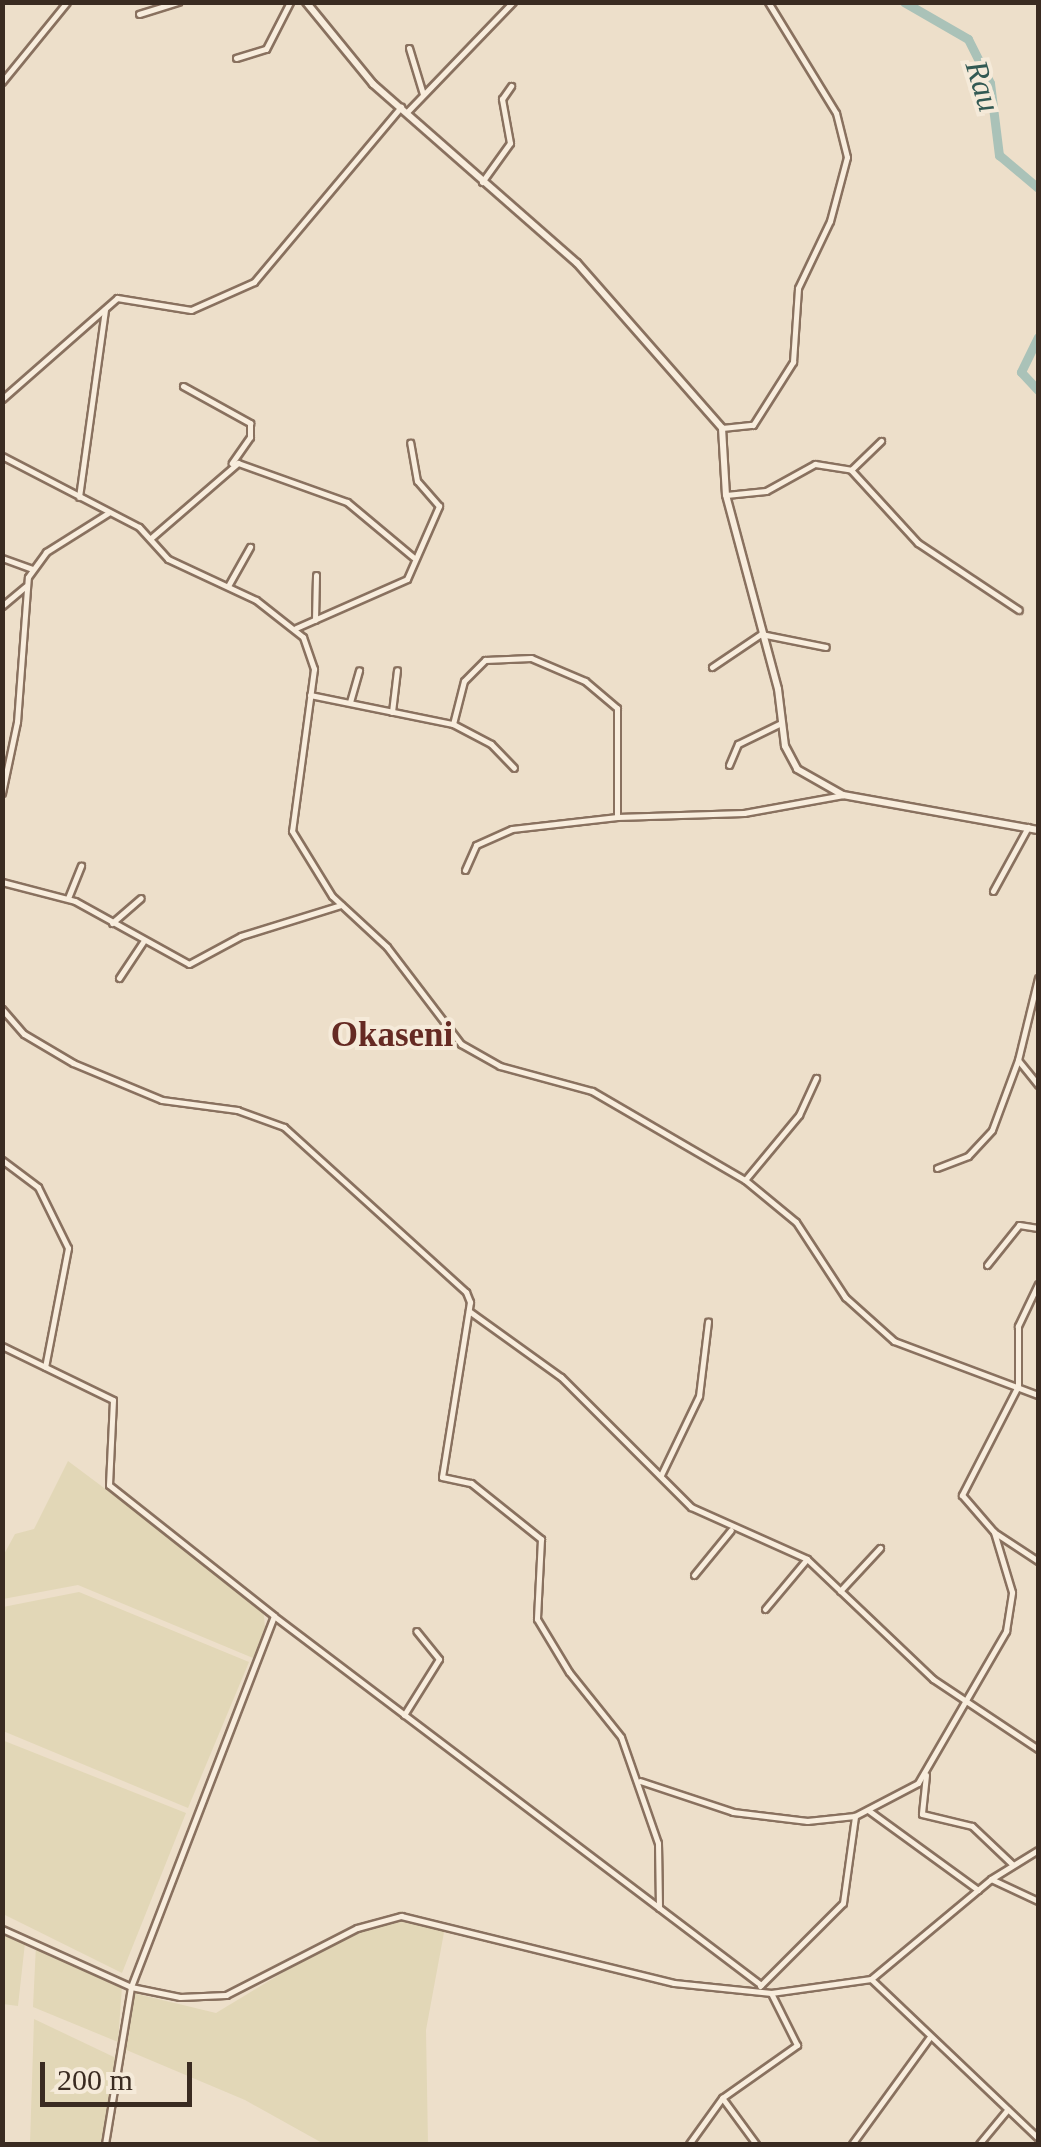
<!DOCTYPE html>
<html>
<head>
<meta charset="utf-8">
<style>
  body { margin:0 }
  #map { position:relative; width:1041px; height:2147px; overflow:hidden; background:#eddfca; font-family:"Times New Roman",serif }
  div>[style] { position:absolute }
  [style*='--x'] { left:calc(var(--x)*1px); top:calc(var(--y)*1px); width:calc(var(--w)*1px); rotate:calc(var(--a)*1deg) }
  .farmland>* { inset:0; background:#e2d7b7 }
  .river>* { height:9px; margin:-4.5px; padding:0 4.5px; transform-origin:4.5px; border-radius:4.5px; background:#aac2b8 }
  .roads { filter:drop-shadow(2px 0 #89715f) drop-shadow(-2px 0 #89715f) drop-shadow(0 2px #89715f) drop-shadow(0 -2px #89715f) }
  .street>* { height:5px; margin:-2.5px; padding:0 2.5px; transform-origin:2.5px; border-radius:2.5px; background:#f8eddd }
  .secondary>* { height:6px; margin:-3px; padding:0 3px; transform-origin:3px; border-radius:3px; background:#f8eddd }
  span { translate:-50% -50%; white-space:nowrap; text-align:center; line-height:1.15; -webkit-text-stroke:8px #f5ead9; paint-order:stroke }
  .water-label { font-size:32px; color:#325953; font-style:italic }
  .quarter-label { font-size:35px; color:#652a23; font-weight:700 }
  .frame { position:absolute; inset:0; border:5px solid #3a2b21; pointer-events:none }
  .scale { position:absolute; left:40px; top:2062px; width:152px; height:45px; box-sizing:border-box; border:5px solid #3a2b21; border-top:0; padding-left:12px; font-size:30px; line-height:35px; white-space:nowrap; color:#3a2b21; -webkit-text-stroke:8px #f5ead9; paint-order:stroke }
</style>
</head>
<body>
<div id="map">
  <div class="farmland">
    <div style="clip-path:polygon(68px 1461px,263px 1607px,265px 1627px,253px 1658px,78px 1585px,3px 1599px,2px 1558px,15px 1534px,34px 1529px)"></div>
    <div style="clip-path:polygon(79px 1592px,249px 1662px,188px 1808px,3px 1731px,3px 1607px)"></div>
    <div style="clip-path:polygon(2px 1740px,186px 1813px,122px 1973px,3px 1914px)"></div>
    <div style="clip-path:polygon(401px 1911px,445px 1927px,426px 2030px,428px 2144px,324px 2144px,245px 2100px,124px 2049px,133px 1993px,216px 2013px,365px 1923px)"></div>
    <div style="clip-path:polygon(2px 1930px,25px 1943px,18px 2006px,3px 2004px)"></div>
    <div style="clip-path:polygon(36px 1945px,122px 1986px,118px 2042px,33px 2007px)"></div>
    <div style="clip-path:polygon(34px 2019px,116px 2058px,101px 2144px,30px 2144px)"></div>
  </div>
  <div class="river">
    <div style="--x:904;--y:2;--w:74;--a:30"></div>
    <div style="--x:968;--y:39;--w:49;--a:63.4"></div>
    <div style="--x:990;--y:83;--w:73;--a:82.9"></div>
    <div style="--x:999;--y:155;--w:51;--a:40.2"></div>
    <div style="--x:1038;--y:337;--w:39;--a:116"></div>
    <div style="--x:1021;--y:372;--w:25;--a:47"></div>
  </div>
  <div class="roads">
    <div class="street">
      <div style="--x:139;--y:14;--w:41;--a:-17.1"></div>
      <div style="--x:409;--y:48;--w:48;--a:73.1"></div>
      <div style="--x:236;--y:58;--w:31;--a:-17"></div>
      <div style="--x:266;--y:49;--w:53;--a:-62.9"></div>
      <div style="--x:2;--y:82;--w:103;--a:-50.9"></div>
      <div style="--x:407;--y:112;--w:153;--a:-46.1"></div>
      <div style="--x:482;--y:182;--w:48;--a:-54.3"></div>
      <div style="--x:510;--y:143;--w:45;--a:-100.3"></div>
      <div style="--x:502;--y:99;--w:16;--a:-55"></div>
      <div style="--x:183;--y:386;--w:77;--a:28.9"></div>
      <div style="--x:250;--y:423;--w:14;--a:90"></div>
      <div style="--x:250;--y:437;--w:32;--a:125"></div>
      <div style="--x:2;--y:399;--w:153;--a:-41.3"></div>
      <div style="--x:117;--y:298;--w:75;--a:9.2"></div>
      <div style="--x:191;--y:310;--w:69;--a:-24"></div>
      <div style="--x:254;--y:282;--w:229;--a:-50"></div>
      <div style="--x:722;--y:428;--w:31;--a:-6"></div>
      <div style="--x:753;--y:425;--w:75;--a:-57.6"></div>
      <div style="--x:793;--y:362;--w:74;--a:-86.1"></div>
      <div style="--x:798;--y:288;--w:74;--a:-64.5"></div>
      <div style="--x:830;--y:221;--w:66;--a:-75.1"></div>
      <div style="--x:847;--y:157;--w:45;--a:-104"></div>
      <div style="--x:836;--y:113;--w:130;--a:-121.5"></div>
      <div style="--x:2;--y:456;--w:154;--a:27.4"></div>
      <div style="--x:139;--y:527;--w:43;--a:47.8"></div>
      <div style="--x:168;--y:559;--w:97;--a:25"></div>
      <div style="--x:256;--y:600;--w:60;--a:38.2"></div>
      <div style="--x:303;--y:637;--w:34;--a:71"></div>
      <div style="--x:314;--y:669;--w:163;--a:97.7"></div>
      <div style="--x:292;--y:831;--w:76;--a:58.4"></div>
      <div style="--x:332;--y:896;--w:75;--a:42.8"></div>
      <div style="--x:387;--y:947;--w:122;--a:52.7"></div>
      <div style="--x:461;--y:1044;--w:45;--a:29.4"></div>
      <div style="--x:500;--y:1066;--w:95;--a:15.2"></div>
      <div style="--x:592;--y:1091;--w:177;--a:30.2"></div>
      <div style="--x:745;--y:1180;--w:66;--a:39.5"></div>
      <div style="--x:796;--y:1222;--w:90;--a:56.8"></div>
      <div style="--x:845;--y:1297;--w:66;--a:41.9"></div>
      <div style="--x:894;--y:1341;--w:154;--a:20.6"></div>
      <div style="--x:851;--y:470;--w:42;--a:-44"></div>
      <div style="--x:726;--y:495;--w:40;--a:-5.7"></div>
      <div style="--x:766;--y:491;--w:56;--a:-28.9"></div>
      <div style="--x:815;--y:464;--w:36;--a:9"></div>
      <div style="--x:851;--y:470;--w:99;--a:47.5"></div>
      <div style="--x:918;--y:543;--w:121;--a:33.6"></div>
      <div style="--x:79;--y:497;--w:189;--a:-82.1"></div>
      <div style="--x:151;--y:538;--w:115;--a:-40.8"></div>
      <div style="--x:238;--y:463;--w:116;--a:19.7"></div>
      <div style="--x:347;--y:502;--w:86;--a:39.8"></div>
      <div style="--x:2;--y:558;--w:32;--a:20"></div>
      <div style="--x:228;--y:586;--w:45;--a:-60.6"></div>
      <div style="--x:2;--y:606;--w:31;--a:-40"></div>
      <div style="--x:315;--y:620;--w:45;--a:-88.7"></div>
      <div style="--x:296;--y:628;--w:121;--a:-23.8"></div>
      <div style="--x:407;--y:579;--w:80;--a:-66.3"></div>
      <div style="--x:439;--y:506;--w:33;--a:-131"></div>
      <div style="--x:417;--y:481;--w:39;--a:-100"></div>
      <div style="--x:712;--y:667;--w:59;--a:-34"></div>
      <div style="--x:761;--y:634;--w:66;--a:11.3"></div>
      <div style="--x:310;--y:695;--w:146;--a:11.5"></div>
      <div style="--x:453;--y:724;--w:43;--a:27.8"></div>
      <div style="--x:491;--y:744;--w:33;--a:46"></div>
      <div style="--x:350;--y:702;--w:33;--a:-74"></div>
      <div style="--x:392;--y:712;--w:42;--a:-83.2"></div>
      <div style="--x:453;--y:724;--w:44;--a:-75.7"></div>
      <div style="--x:464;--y:681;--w:30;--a:-45"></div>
      <div style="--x:485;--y:660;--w:46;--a:-2.5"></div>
      <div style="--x:531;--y:658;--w:59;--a:23.1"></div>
      <div style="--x:585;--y:681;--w:42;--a:40.2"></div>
      <div style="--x:617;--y:708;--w:109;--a:90"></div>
      <div style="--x:729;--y:765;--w:23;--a:-67"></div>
      <div style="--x:738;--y:744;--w:48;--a:-26"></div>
      <div style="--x:2;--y:793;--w:73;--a:-78.1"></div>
      <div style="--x:17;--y:722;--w:145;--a:-85.7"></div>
      <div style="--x:28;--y:577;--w:31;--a:-54"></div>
      <div style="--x:46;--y:552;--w:73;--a:-32.2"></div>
      <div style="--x:465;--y:870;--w:27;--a:-66"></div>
      <div style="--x:476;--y:845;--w:39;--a:-24"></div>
      <div style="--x:512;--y:829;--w:106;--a:-6.5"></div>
      <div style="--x:617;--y:817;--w:127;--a:-1.8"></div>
      <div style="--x:744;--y:813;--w:101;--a:-10.3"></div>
      <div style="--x:2;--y:882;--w:75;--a:14.6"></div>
      <div style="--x:75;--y:901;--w:130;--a:28.9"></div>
      <div style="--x:189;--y:964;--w:59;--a:-28.3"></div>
      <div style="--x:241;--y:936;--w:105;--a:-17.2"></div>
      <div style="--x:993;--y:891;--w:73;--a:-61.3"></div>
      <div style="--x:68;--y:898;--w:35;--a:-68"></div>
      <div style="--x:112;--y:923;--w:38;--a:-41"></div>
      <div style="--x:119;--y:978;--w:43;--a:-56.3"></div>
      <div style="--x:1038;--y:978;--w:84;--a:103.7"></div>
      <div style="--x:1018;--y:1060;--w:32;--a:51"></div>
      <div style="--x:2;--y:1009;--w:33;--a:49"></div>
      <div style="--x:24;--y:1034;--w:57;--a:30.6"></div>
      <div style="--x:73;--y:1063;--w:96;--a:22.6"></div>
      <div style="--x:162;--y:1100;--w:76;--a:7.6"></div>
      <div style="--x:237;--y:1110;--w:50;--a:19.9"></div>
      <div style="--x:284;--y:1127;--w:246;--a:42.2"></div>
      <div style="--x:466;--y:1292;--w:11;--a:68"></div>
      <div style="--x:470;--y:1302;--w:177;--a:99.1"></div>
      <div style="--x:442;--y:1477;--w:30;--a:12"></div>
      <div style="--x:471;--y:1483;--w:90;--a:38.7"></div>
      <div style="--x:541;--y:1539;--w:80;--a:92.9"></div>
      <div style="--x:537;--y:1619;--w:62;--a:58.9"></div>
      <div style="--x:569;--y:1672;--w:83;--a:51.3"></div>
      <div style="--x:621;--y:1737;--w:112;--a:70.8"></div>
      <div style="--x:658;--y:1843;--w:65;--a:89.1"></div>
      <div style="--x:2;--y:1160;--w:45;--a:36.9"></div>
      <div style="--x:38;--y:1187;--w:68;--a:63.8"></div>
      <div style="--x:68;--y:1248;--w:121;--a:100.9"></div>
      <div style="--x:937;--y:1168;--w:33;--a:-21"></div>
      <div style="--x:968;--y:1156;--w:35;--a:-47"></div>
      <div style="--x:992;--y:1130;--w:75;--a:-69.6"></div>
      <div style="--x:745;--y:1180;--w:85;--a:-50.3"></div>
      <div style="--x:799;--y:1115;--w:41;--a:-65.3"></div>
      <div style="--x:987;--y:1265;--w:51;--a:-51.3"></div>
      <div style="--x:1019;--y:1225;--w:19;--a:9"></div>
      <div style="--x:1038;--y:1284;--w:47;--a:115.5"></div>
      <div style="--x:1018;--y:1326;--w:60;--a:90"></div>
      <div style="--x:1018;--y:1386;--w:123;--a:117.2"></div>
      <div style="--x:962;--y:1495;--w:49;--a:49.1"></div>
      <div style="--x:994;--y:1532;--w:53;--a:33.4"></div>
      <div style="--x:469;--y:1311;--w:113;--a:35.7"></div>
      <div style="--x:561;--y:1377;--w:184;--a:45"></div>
      <div style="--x:691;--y:1507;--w:127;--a:24.1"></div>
      <div style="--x:807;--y:1559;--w:174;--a:43.6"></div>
      <div style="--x:933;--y:1679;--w:126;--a:33.7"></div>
      <div style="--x:2;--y:1346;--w:123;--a:25.9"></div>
      <div style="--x:113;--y:1400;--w:85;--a:92.7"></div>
      <div style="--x:109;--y:1485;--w:211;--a:38.4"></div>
      <div style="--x:274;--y:1616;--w:398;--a:111.1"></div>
      <div style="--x:131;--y:1987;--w:159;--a:99.4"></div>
      <div style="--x:661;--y:1475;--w:88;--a:-64.3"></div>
      <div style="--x:699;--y:1396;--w:75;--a:-83.1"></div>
      <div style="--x:694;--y:1575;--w:58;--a:-50.6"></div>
      <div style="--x:840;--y:1591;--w:59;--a:-47.1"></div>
      <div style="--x:765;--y:1609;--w:65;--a:-50"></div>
      <div style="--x:274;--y:1616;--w:611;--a:37.15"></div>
      <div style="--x:404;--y:1715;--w:66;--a:-58"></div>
      <div style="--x:439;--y:1659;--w:36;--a:-129"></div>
      <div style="--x:926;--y:1775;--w:39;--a:96"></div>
      <div style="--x:922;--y:1814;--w:51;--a:13.5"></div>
      <div style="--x:972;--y:1826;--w:55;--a:43.5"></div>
      <div style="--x:640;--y:1781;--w:98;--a:18.4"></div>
      <div style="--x:733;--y:1812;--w:75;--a:6.9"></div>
      <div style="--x:807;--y:1821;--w:48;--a:-5.9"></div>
      <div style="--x:855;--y:1816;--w:71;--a:-27.6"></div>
      <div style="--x:918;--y:1783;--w:176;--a:-59.9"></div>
      <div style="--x:1006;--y:1631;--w:39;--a:-81"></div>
      <div style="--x:1012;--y:1592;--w:63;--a:-106.7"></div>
      <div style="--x:868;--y:1810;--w:136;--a:36"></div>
      <div style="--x:991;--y:1879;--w:52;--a:25.1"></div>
      <div style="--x:2;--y:1929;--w:141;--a:24.2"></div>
      <div style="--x:131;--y:1987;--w:50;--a:11.5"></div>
      <div style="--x:180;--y:1997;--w:46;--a:-2.5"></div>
      <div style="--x:226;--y:1995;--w:147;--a:-27.1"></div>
      <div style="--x:357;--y:1928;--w:46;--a:-15.3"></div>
      <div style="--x:401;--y:1916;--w:281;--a:13.8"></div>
      <div style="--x:674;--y:1983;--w:98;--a:5.9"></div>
      <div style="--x:771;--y:1993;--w:101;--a:-8"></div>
      <div style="--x:871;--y:1979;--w:156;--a:-39.8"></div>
      <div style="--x:991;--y:1879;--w:55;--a:-31.7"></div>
      <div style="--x:871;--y:1979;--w:231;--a:43.6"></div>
      <div style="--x:760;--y:1986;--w:117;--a:-45"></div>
      <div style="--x:843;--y:1903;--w:88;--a:-82.1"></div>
      <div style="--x:723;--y:2099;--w:56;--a:53.7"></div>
      <div style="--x:689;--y:2144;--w:57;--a:-54.3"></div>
      <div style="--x:722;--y:2098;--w:92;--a:-35.2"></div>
      <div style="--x:797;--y:2045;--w:58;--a:-116.6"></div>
      <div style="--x:852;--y:2144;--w:131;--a:-54"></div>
      <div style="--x:979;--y:2144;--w:45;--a:-50.4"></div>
    </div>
    <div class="secondary">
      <div style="--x:306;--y:2;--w:106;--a:50.7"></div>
      <div style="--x:373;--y:84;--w:271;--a:41.3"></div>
      <div style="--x:577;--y:263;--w:220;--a:48.7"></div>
      <div style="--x:722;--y:428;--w:67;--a:86.6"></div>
      <div style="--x:726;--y:495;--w:201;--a:75"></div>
      <div style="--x:778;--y:689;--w:57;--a:83"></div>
      <div style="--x:785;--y:746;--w:26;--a:62"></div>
      <div style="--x:797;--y:769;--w:53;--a:29.5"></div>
      <div style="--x:843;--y:795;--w:198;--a:10.2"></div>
    </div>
  </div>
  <div class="water-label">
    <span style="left:983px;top:86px;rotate:73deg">Rau</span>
  </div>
  <div class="quarter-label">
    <span style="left:392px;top:1035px">Okaseni</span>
  </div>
  <div class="frame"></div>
  <div class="scale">200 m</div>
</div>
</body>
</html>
